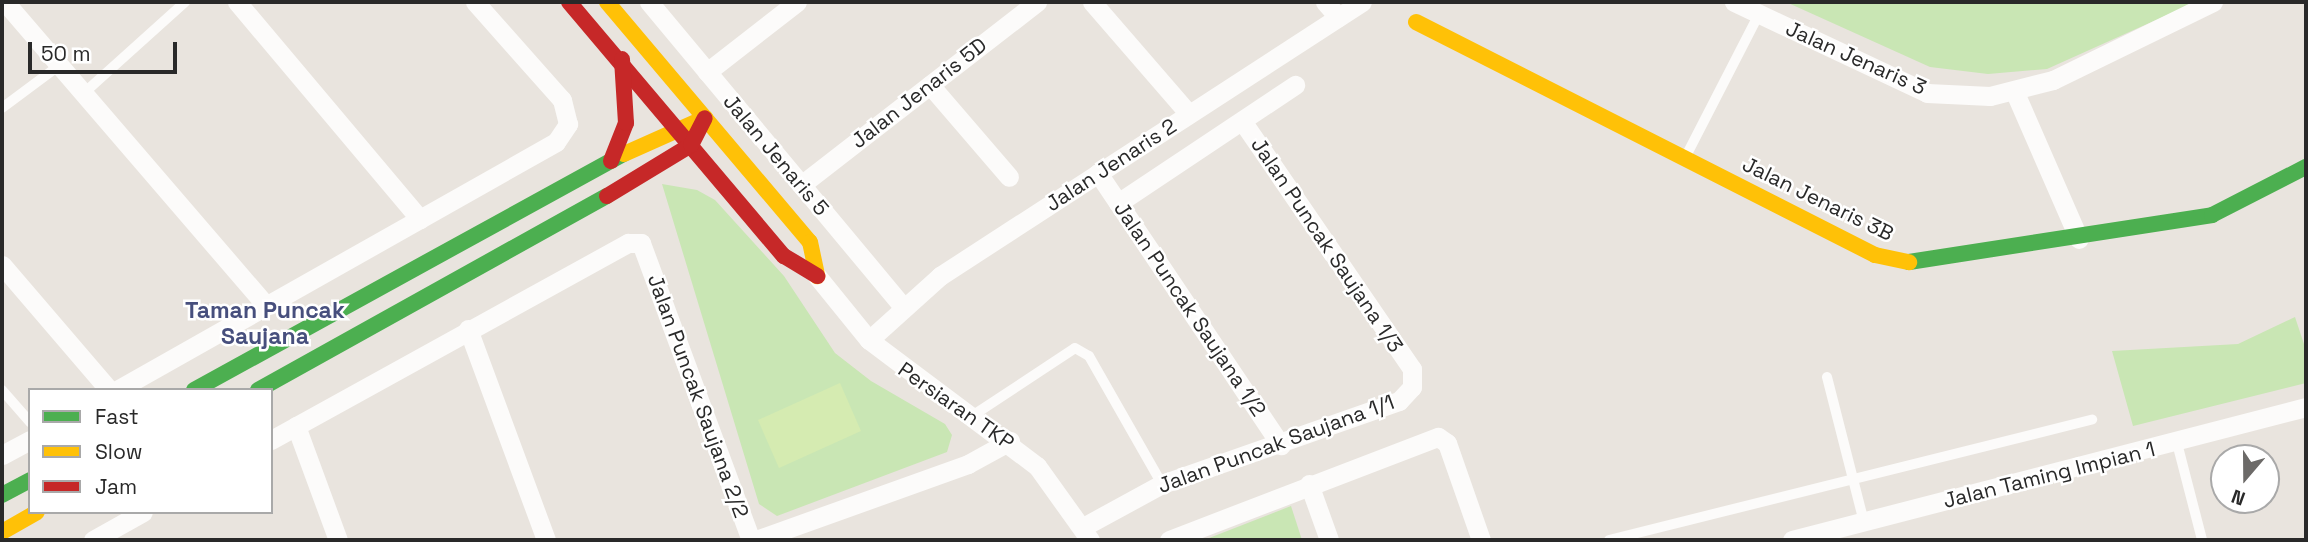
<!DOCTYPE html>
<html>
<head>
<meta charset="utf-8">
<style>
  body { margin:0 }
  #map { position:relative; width:2308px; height:542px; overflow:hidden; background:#e9e4de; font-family:"Space Grotesk",sans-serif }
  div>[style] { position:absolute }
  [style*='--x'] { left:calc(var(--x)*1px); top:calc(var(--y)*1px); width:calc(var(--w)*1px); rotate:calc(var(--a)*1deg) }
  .green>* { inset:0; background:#c9e6b4 }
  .pitch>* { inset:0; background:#d5ebb1 }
  .lane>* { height:10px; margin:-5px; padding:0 5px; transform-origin:5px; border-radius:5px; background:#fcfbfa }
  .street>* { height:19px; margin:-9.5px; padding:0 9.5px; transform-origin:9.5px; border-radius:9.5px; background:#fcfbfa }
  .fast>* { height:16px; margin:-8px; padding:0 8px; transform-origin:8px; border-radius:8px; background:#4caf50 }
  .slow>* { height:16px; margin:-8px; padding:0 8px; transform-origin:8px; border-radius:8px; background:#ffc107 }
  .jam>* { height:16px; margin:-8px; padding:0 8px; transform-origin:8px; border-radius:8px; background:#c62828 }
  span { translate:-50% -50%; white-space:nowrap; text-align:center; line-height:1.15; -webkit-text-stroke:5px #fff; paint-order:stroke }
  .street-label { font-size:21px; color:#292929 }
  .neighbourhood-label { font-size:23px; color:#474f7d; font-weight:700 }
  .frame { position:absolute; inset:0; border:4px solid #292929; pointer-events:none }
  .legend { position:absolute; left:28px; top:388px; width:245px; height:126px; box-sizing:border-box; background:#fff; border:2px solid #a9a9a9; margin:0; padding:9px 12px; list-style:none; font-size:21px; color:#292929 }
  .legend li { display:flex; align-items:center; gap:14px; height:35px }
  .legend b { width:35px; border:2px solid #a9a9a9 }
  .north { position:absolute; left:2210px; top:444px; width:70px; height:70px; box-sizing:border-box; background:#fff; border:2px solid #a9a9a9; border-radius:50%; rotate:200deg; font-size:19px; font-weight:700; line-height:28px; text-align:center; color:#292929 }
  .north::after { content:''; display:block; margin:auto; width:24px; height:32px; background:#6c6a68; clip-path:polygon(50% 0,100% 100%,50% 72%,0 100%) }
  .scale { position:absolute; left:28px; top:42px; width:149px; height:32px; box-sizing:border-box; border:4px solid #292929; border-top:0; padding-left:9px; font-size:21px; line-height:24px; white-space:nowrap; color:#292929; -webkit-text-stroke:5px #fff; paint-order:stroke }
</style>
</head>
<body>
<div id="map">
  <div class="green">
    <div style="clip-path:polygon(1786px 2px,2196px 2px,2047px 69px,1988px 74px,1930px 67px)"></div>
    <div style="clip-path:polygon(662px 184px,697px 190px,715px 200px,784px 276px,835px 353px,871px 381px,945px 424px,952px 435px,947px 452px,777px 516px,759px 504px)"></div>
    <div style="clip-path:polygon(2295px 317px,2306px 350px,2306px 383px,2133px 426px,2112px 351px,2238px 344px)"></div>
    <div style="clip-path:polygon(1291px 506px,1302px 540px,1204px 540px)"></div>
  </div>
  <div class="pitch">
    <div style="clip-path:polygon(840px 383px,861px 431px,779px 468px,758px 420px)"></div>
  </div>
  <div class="lane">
    <div style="--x:84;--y:93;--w:136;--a:-42"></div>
    <div style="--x:2;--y:108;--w:72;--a:-36.6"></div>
    <div style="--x:1686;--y:156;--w:160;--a:-62.8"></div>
    <div style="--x:1827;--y:377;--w:150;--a:75.7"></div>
    <div style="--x:2;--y:390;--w:43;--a:48.8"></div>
    <div style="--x:972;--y:416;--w:123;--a:-33.4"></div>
    <div style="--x:1075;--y:348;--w:16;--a:30"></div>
    <div style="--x:1089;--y:356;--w:147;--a:60.3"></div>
    <div style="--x:2177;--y:443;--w:100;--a:75.5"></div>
    <div style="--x:1609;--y:540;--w:498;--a:-14"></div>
  </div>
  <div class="street">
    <div style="--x:5;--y:2;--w:400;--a:49.3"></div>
    <div style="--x:237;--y:2;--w:284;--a:49.9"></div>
    <div style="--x:649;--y:2;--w:397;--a:50.2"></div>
    <div style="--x:1092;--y:2;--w:148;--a:49.1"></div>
    <div style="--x:1325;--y:2;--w:20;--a:49"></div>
    <div style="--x:1734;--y:2;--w:213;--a:25.2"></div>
    <div style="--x:1927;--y:93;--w:63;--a:2.7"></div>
    <div style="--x:1990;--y:96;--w:65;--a:-14.3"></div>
    <div style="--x:2053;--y:80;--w:178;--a:-26"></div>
    <div style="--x:707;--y:72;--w:114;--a:-37.9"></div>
    <div style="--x:930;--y:85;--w:121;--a:49.3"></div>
    <div style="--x:2016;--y:95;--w:157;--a:66.4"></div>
    <div style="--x:1098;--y:173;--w:328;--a:56.1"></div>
    <div style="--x:801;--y:185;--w:299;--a:-37.8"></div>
    <div style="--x:1118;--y:203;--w:213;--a:-33.7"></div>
    <div style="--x:2;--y:265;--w:165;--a:49.4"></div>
    <div style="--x:817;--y:276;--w:82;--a:50.9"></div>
    <div style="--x:869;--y:340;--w:210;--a:36.9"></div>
    <div style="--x:1037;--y:466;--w:91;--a:54.4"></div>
    <div style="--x:468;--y:329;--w:225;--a:69.7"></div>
    <div style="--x:869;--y:340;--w:96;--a:-42"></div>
    <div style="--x:940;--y:276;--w:503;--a:-33"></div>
    <div style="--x:117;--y:390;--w:504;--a:-29.46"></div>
    <div style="--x:556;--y:142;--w:22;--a:-56"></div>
    <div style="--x:568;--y:124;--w:25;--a:-104"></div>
    <div style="--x:562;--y:100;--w:131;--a:-131.6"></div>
    <div style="--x:296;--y:426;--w:121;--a:69.8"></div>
    <div style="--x:271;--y:440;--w:408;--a:-28.9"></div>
    <div style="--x:628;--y:243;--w:13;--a:0"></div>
    <div style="--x:641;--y:243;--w:317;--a:69.7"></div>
    <div style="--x:2;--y:455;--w:32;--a:-28"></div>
    <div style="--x:1309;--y:484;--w:59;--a:70.3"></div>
    <div style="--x:1083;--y:527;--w:90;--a:-28.6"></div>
    <div style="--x:1162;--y:484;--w:251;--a:-19.3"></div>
    <div style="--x:1399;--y:401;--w:19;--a:-47"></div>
    <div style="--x:1412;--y:387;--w:18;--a:-90"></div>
    <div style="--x:1412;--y:369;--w:299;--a:-124.4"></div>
    <div style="--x:93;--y:540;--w:57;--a:-29.2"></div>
    <div style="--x:756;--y:540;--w:225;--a:-19.7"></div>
    <div style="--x:968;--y:464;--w:48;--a:-28.7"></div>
    <div style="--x:1169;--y:540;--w:288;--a:-21"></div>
    <div style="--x:1438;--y:437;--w:11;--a:34"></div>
    <div style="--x:1447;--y:443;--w:103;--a:70.7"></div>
    <div style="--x:1792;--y:540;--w:531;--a:-14.51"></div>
  </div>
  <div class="fast">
    <div style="--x:1909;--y:262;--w:307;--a:-8.8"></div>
    <div style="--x:2212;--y:215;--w:106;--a:-27.1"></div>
    <div style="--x:194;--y:390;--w:491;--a:-28.8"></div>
    <div style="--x:258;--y:390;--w:399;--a:-29.1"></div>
    <div style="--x:2;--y:495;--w:32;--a:-28"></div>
  </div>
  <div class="slow">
    <div style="--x:607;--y:2;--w:314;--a:49.8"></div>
    <div style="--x:810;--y:242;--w:35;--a:78"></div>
    <div style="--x:1416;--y:22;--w:515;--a:26.91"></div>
    <div style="--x:1875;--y:255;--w:35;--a:12"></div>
    <div style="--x:624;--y:154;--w:89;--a:-24"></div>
    <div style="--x:2;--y:532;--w:40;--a:-29.7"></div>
  </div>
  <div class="jam">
    <div style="--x:569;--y:2;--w:333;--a:49.8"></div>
    <div style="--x:784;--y:256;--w:39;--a:31"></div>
    <div style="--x:611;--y:161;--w:41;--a:-68.5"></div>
    <div style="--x:626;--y:123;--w:64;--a:-93.6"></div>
    <div style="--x:607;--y:196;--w:98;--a:-31.3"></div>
    <div style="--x:691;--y:145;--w:30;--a:-63"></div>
  </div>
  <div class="street-label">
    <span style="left:1856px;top:58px;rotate:24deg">Jalan Jenaris 3</span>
    <span style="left:919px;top:93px;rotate:-38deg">Jalan Jenaris 5D</span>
    <span style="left:776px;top:155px;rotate:50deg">Jalan Jenaris 5</span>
    <span style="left:1111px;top:165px;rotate:-33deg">Jalan Jenaris 2</span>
    <span style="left:1818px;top:199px;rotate:26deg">Jalan Jenaris 3B</span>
    <span style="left:1327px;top:245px;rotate:56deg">Jalan Puncak Saujana 1/3</span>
    <span style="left:1190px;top:309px;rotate:56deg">Jalan Puncak Saujana 1/2</span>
    <span style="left:698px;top:396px;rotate:70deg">Jalan Puncak Saujana 2/2</span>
    <span style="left:956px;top:406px;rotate:35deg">Persiaran TKP</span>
    <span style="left:1276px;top:444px;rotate:-20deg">Jalan Puncak Saujana 1/1</span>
    <span style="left:2049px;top:475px;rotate:-14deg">Jalan Taming Impian 1</span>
  </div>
  <div class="neighbourhood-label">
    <span style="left:265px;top:323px">Taman Puncak<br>Saujana</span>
  </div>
  <div class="frame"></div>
  <ul class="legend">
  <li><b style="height:9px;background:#4caf50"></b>Fast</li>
  <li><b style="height:9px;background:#ffc107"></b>Slow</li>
  <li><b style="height:9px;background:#c62828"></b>Jam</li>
  </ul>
  <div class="north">N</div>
  <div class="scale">50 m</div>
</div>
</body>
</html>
